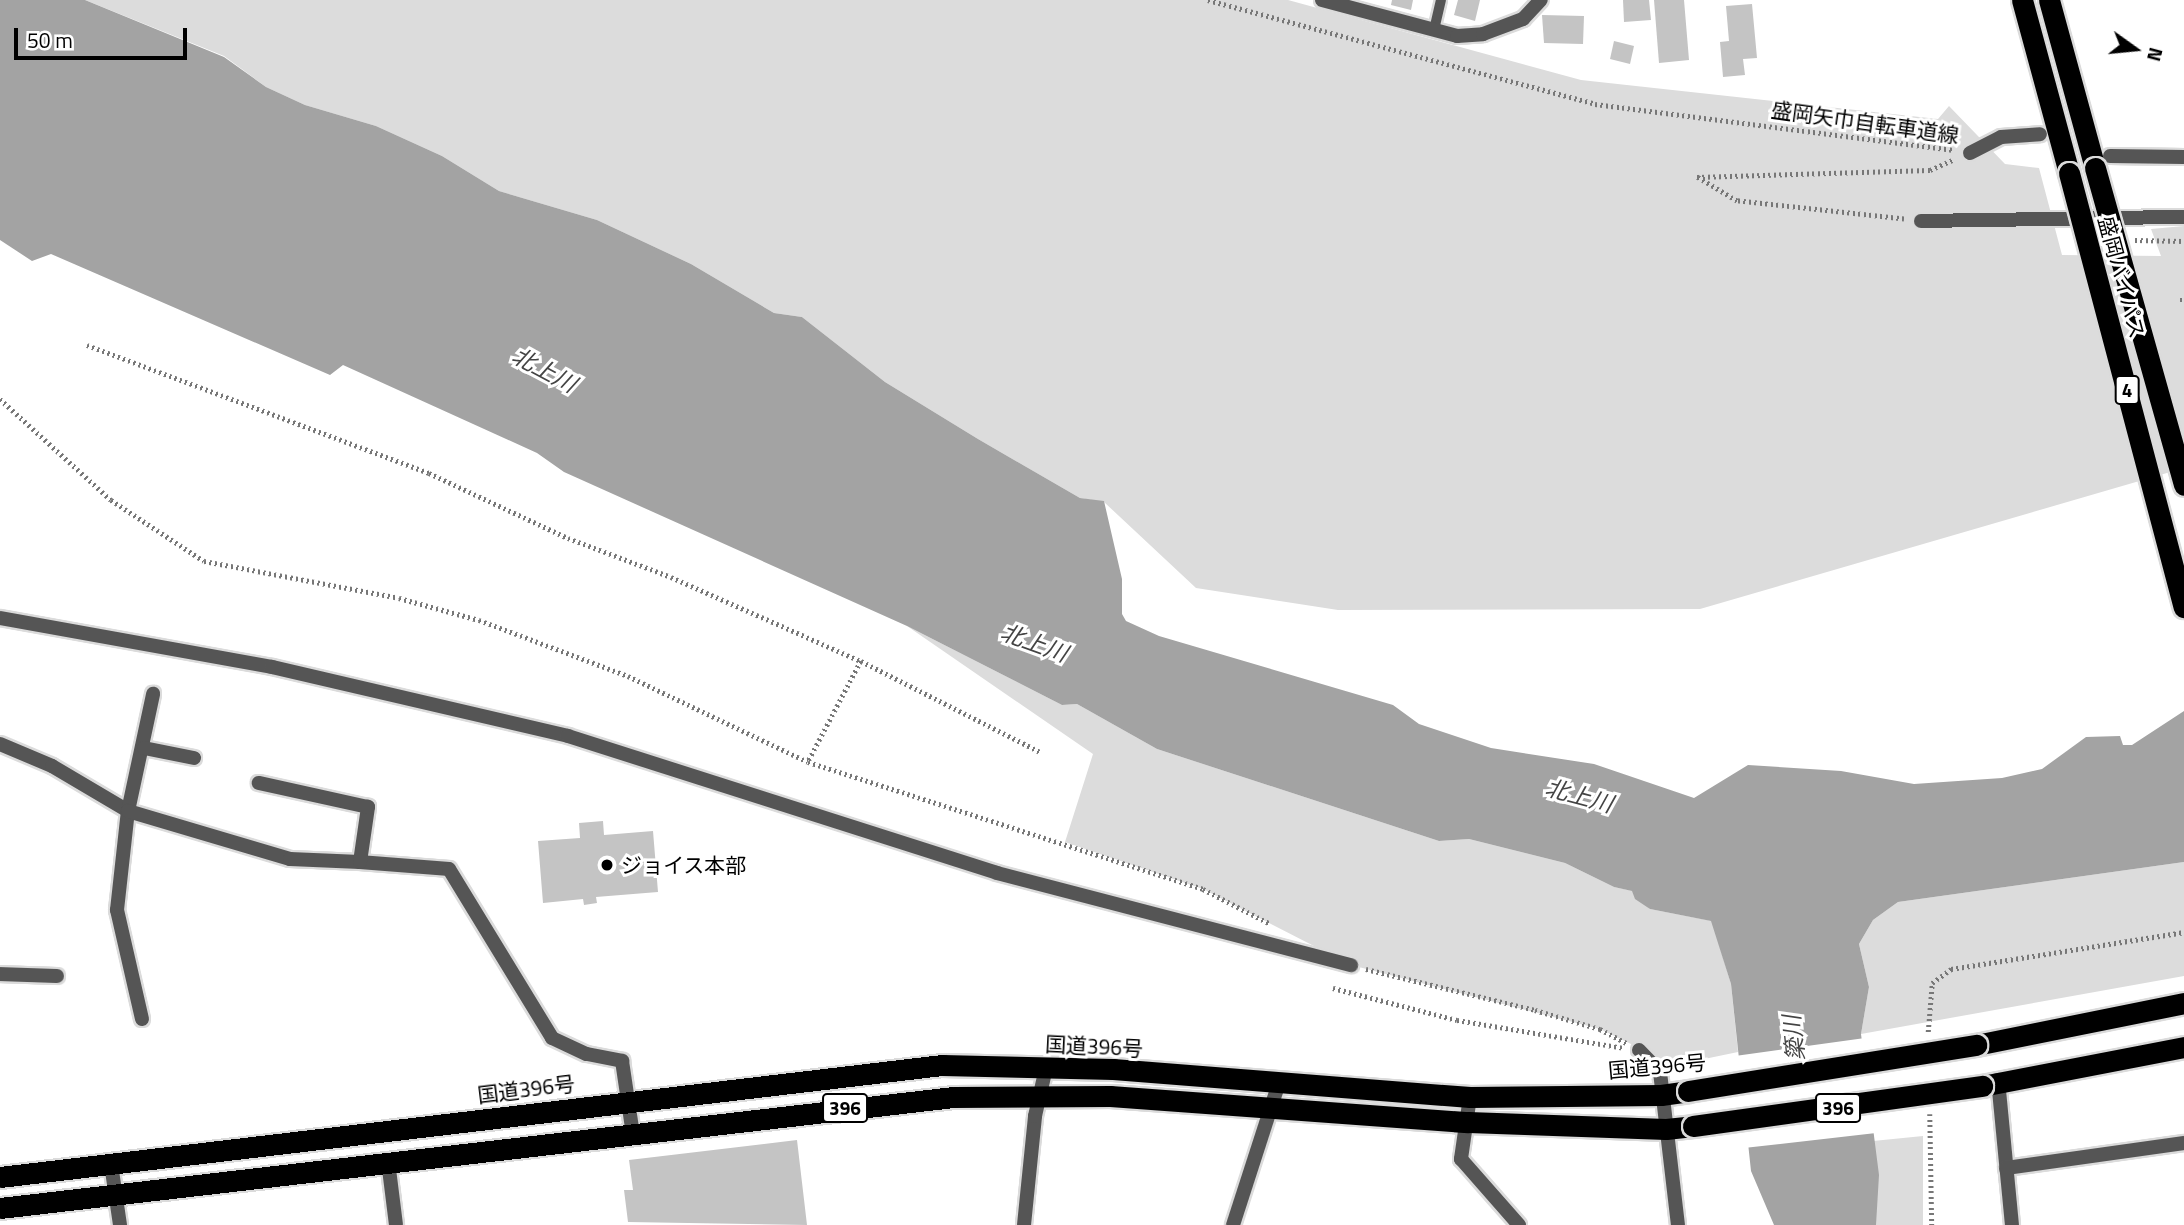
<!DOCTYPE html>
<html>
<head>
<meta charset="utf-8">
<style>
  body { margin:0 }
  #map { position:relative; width:2184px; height:1225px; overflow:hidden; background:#fff; font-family:"Titillium Web","Noto Sans JP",sans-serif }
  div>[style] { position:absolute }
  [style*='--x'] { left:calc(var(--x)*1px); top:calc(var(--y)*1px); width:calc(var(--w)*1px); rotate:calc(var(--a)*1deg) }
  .green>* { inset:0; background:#dcdcdc }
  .water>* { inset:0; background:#a3a3a3 }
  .pier>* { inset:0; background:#fff }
  .building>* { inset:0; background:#c4c4c4 }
  .path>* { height:4.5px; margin-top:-2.25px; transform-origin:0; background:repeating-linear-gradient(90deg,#777 0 2px,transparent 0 5.5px) }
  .roads { filter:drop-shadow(2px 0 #dbdbdb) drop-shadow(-2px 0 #dbdbdb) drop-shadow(0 2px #dbdbdb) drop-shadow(0 -2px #dbdbdb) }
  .lane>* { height:10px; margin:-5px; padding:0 5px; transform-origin:5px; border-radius:5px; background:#555 }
  .street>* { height:14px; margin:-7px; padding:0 7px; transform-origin:7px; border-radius:7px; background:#555 }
  .highway>* { height:21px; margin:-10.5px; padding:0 10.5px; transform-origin:10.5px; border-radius:10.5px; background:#000 }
  .bridges { filter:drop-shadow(2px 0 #dbdbdb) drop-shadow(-2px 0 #dbdbdb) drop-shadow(0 2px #dbdbdb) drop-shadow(0 -2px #dbdbdb) }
  .highway-bridge>* { height:21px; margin:-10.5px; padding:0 10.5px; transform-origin:10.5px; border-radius:10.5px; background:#000 }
  .dots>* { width:19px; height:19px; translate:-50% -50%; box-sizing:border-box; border:4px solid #fff; border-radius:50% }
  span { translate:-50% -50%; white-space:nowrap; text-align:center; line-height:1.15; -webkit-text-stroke:6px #fff; paint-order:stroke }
  .shield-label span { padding:2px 5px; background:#fff; border:2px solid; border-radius:5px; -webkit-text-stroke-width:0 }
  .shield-label { font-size:19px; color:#000; font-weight:700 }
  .street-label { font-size:21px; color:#000 }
  .poi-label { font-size:21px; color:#000 }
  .left { translate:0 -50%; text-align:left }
  .water-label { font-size:23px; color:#444; font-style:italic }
  .north { position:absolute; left:2100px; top:14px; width:70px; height:70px; -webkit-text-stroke:5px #fff; paint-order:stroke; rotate:105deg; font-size:19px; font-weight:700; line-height:28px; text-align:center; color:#000 }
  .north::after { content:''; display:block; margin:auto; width:24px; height:32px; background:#000; clip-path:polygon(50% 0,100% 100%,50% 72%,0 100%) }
  .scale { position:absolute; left:14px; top:28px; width:173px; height:32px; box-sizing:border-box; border:4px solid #000; border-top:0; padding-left:9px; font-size:21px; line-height:24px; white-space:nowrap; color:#000; -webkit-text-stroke:5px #fff; paint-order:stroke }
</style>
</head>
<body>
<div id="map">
  <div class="green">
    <div style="clip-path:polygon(85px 0,1288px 0,1581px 80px,1938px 119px,1949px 106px,2005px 164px,2039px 168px,2062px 255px,2161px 256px,2151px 229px,2184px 226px,2184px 468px,1700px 609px,1338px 610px,1196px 588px,1104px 502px,1080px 498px,978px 439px,885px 382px,802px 317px,774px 313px,691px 264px,597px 220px,499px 191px,442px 156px,376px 126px,305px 105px,266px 87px,224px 56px)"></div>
    <div style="clip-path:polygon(907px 626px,1062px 705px,1077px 704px,1157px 749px,1439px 841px,1469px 839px,1565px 863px,1614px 887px,1633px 891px,1650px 909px,1712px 921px,1731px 984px,1738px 1052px,1685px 1063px,1664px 1060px,1600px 1029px,1351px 965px,1203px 889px,1065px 842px,1093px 754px)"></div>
    <div style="clip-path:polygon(2184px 862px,2184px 976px,1861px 1034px,1869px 987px,1859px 944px,1873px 920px,1898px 902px)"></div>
    <div style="clip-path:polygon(1923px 1136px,1923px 1225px,1876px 1225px,1873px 1141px)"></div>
  </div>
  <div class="water">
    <div style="clip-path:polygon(0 0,85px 0,224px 57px,266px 87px,305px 105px,376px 126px,442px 156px,499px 191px,597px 220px,691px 264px,774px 313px,802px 317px,885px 382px,978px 439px,1080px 498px,1104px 501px,1122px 579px,1122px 614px,1126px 621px,1159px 636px,1393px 705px,1419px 724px,1491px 748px,1594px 764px,1694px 798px,1748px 765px,1841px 771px,1914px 784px,2002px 778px,2042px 769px,2086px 737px,2120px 736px,2123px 745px,2132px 745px,2184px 711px,2184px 862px,1898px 902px,1873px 920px,1859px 944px,1869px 987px,1861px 1034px,1879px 1175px,1876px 1225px,1774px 1225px,1751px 1171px,1731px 984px,1711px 921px,1650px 909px,1635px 899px,1632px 891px,1614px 887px,1565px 863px,1469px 839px,1439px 841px,1157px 749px,1077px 704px,1062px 705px,907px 626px,564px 472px,537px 453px,343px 365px,330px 375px,51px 254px,32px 261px,0 240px)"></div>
  </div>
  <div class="pier">
    <div style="clip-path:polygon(1865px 1038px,1876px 1133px,1744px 1148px,1735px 1056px)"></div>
  </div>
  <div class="building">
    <div style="clip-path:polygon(1392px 0,1413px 0,1411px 10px,1391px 5px)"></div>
    <div style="clip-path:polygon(1458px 0,1480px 0,1475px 21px,1454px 15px)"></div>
    <div style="clip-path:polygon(1623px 0,1649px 0,1651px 20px,1624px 22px)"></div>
    <div style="clip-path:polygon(1654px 0,1684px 0,1689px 60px,1659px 63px)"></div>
    <div style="clip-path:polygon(1752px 4px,1757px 58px,1743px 59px,1745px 75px,1723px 77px,1720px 42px,1729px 41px,1726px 6px)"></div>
    <div style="clip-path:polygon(1542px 15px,1584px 16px,1583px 44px,1544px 43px)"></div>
    <div style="clip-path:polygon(1614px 41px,1634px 46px,1630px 64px,1610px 59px)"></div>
    <div style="clip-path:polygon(603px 821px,604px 835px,653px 831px,658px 892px,596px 897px,597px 903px,584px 905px,583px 899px,543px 903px,538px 841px,580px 838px,579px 823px)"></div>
    <div style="clip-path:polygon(797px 1140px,807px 1225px,628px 1222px,624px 1190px,633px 1190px,629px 1160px)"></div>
  </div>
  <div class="path">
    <div style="--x:1208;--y:0;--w:401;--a:15"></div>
    <div style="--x:1595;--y:104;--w:362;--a:7.3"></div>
    <div style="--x:1904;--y:219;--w:168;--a:-173.8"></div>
    <div style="--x:1737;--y:201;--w:47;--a:-149"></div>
    <div style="--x:1697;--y:177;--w:233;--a:-1.7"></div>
    <div style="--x:1930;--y:170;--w:27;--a:-24"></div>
    <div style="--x:2135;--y:240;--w:49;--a:1.2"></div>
    <div style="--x:2180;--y:300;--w:4;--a:0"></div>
    <div style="--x:87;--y:345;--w:365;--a:20.5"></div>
    <div style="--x:429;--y:473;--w:153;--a:25.1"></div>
    <div style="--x:568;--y:538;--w:110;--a:20.7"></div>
    <div style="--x:671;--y:577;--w:208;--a:23.9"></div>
    <div style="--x:861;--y:661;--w:114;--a:117.7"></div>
    <div style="--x:808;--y:762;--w:415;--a:17.8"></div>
    <div style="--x:1203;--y:889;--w:74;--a:27.3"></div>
    <div style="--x:0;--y:399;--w:150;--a:42.3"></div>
    <div style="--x:111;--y:500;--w:111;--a:33.3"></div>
    <div style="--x:204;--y:561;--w:198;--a:10.7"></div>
    <div style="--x:399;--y:598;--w:83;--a:15.4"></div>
    <div style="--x:479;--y:620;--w:159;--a:20.6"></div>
    <div style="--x:628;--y:676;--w:199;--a:25.5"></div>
    <div style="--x:861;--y:661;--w:201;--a:26.9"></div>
    <div style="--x:1366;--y:969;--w:174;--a:13.6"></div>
    <div style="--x:1535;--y:1010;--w:68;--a:16.3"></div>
    <div style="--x:1600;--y:1029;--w:30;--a:28"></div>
    <div style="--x:1333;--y:988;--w:128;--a:14.5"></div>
    <div style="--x:1457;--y:1020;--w:169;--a:9.5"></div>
    <div style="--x:1928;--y:1032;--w:49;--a:-85.3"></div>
    <div style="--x:1932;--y:983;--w:24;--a:-36"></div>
    <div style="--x:1951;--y:969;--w:236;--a:-9"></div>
    <div style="--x:1930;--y:1114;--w:111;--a:89"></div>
  </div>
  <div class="roads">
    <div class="lane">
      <div style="--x:1434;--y:30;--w:31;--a:-77"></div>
    </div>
    <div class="street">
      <div style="--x:1322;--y:0;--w:140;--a:14.9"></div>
      <div style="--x:1457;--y:36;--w:26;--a:-4"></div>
      <div style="--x:1483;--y:34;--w:43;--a:-20.6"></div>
      <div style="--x:1523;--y:19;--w:26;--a:-47"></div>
      <div style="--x:1970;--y:153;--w:35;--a:-27"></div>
      <div style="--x:2001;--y:137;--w:39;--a:-4"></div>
      <div style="--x:2110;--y:156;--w:74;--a:0.8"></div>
      <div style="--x:1921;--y:221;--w:263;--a:-0.9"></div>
      <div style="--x:0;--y:618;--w:276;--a:10.2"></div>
      <div style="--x:272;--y:667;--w:304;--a:13.1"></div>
      <div style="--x:568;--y:736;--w:450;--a:17.7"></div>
      <div style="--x:997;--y:873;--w:366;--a:14.6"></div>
      <div style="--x:0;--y:744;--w:56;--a:22.9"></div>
      <div style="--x:52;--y:766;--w:88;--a:30.6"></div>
      <div style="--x:128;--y:811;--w:120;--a:-77.9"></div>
      <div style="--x:144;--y:748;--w:51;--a:11.3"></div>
      <div style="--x:360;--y:862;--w:89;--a:4.5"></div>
      <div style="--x:449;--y:869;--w:198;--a:58.6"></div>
      <div style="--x:552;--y:1038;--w:38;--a:25"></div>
      <div style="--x:587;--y:1054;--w:36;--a:11"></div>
      <div style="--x:622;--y:1061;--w:75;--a:81.5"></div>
      <div style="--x:0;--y:974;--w:57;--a:2"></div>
      <div style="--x:142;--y:1019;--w:112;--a:-102.9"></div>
      <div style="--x:117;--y:910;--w:100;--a:-83.7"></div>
      <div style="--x:128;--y:811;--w:169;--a:16.5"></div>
      <div style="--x:290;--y:859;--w:70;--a:2.5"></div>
      <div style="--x:360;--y:862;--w:56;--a:-81.7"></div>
      <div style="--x:368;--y:807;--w:112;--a:-167.6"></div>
      <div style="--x:1639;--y:1050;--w:30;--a:46"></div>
      <div style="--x:1660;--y:1072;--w:154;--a:83.3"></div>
      <div style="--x:1998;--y:1080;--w:146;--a:84.5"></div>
      <div style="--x:1470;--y:1097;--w:63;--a:98.3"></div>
      <div style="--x:1461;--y:1159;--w:88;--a:48.7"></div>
      <div style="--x:388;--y:1161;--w:64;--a:82.9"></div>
      <div style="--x:111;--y:1164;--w:62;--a:81.6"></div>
      <div style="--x:2006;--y:1168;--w:180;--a:-8"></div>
      <div style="--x:1024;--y:1225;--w:110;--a:-84.2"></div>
      <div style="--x:1035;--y:1116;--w:49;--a:-77.1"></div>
      <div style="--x:1233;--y:1225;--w:149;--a:-72.1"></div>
    </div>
    <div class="highway">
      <div style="--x:2022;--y:0;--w:179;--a:74.8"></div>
      <div style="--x:2049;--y:0;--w:174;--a:74.7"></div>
      <div style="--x:1976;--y:1045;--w:212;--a:-11.4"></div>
      <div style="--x:1982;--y:1086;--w:206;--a:-10.9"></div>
      <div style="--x:0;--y:1177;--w:949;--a:-6.78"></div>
      <div style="--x:942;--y:1065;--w:171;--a:1.3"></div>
      <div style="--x:1113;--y:1069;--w:358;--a:4.5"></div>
      <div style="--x:1470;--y:1097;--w:191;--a:-0.6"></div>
      <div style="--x:1661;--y:1095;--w:27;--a:-8"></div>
      <div style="--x:0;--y:1208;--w:960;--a:-6.64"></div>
      <div style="--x:954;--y:1097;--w:156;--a:-0.4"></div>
      <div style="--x:1110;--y:1096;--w:359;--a:4.2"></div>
      <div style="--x:1468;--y:1122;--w:198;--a:2"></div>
      <div style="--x:1666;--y:1129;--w:27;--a:-6"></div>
    </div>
  </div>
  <div class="bridges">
    <div class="highway-bridge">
      <div style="--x:2095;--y:168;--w:329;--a:74.3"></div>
      <div style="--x:2069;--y:173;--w:449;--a:75.2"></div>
      <div style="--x:1688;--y:1091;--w:292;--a:-9.1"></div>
      <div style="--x:1693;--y:1126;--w:292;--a:-7.9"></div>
    </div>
  </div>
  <div class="dots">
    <div style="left:607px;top:865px;background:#000"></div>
  </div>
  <div class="shield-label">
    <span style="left:2127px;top:390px">4</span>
    <span style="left:845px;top:1108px">396</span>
    <span style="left:1838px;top:1108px">396</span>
  </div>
  <div class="street-label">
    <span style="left:1865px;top:122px;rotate:8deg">盛岡矢巾自転車道線</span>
    <span style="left:2122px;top:277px;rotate:75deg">盛岡バイパス</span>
    <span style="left:1094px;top:1046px;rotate:3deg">国道396号</span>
    <span style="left:1657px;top:1066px;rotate:-5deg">国道396号</span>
    <span style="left:526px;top:1089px;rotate:-7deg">国道396号</span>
  </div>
  <div class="poi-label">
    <span class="left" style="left:621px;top:865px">ジョイス本部</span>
  </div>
  <div class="water-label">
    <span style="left:544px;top:370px;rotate:28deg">北上川</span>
    <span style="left:1034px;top:643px;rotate:20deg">北上川</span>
    <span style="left:1579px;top:796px;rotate:15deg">北上川</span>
    <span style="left:1794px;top:1038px;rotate:-96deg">簗川</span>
  </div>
  <div class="north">N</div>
  <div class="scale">50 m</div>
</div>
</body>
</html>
